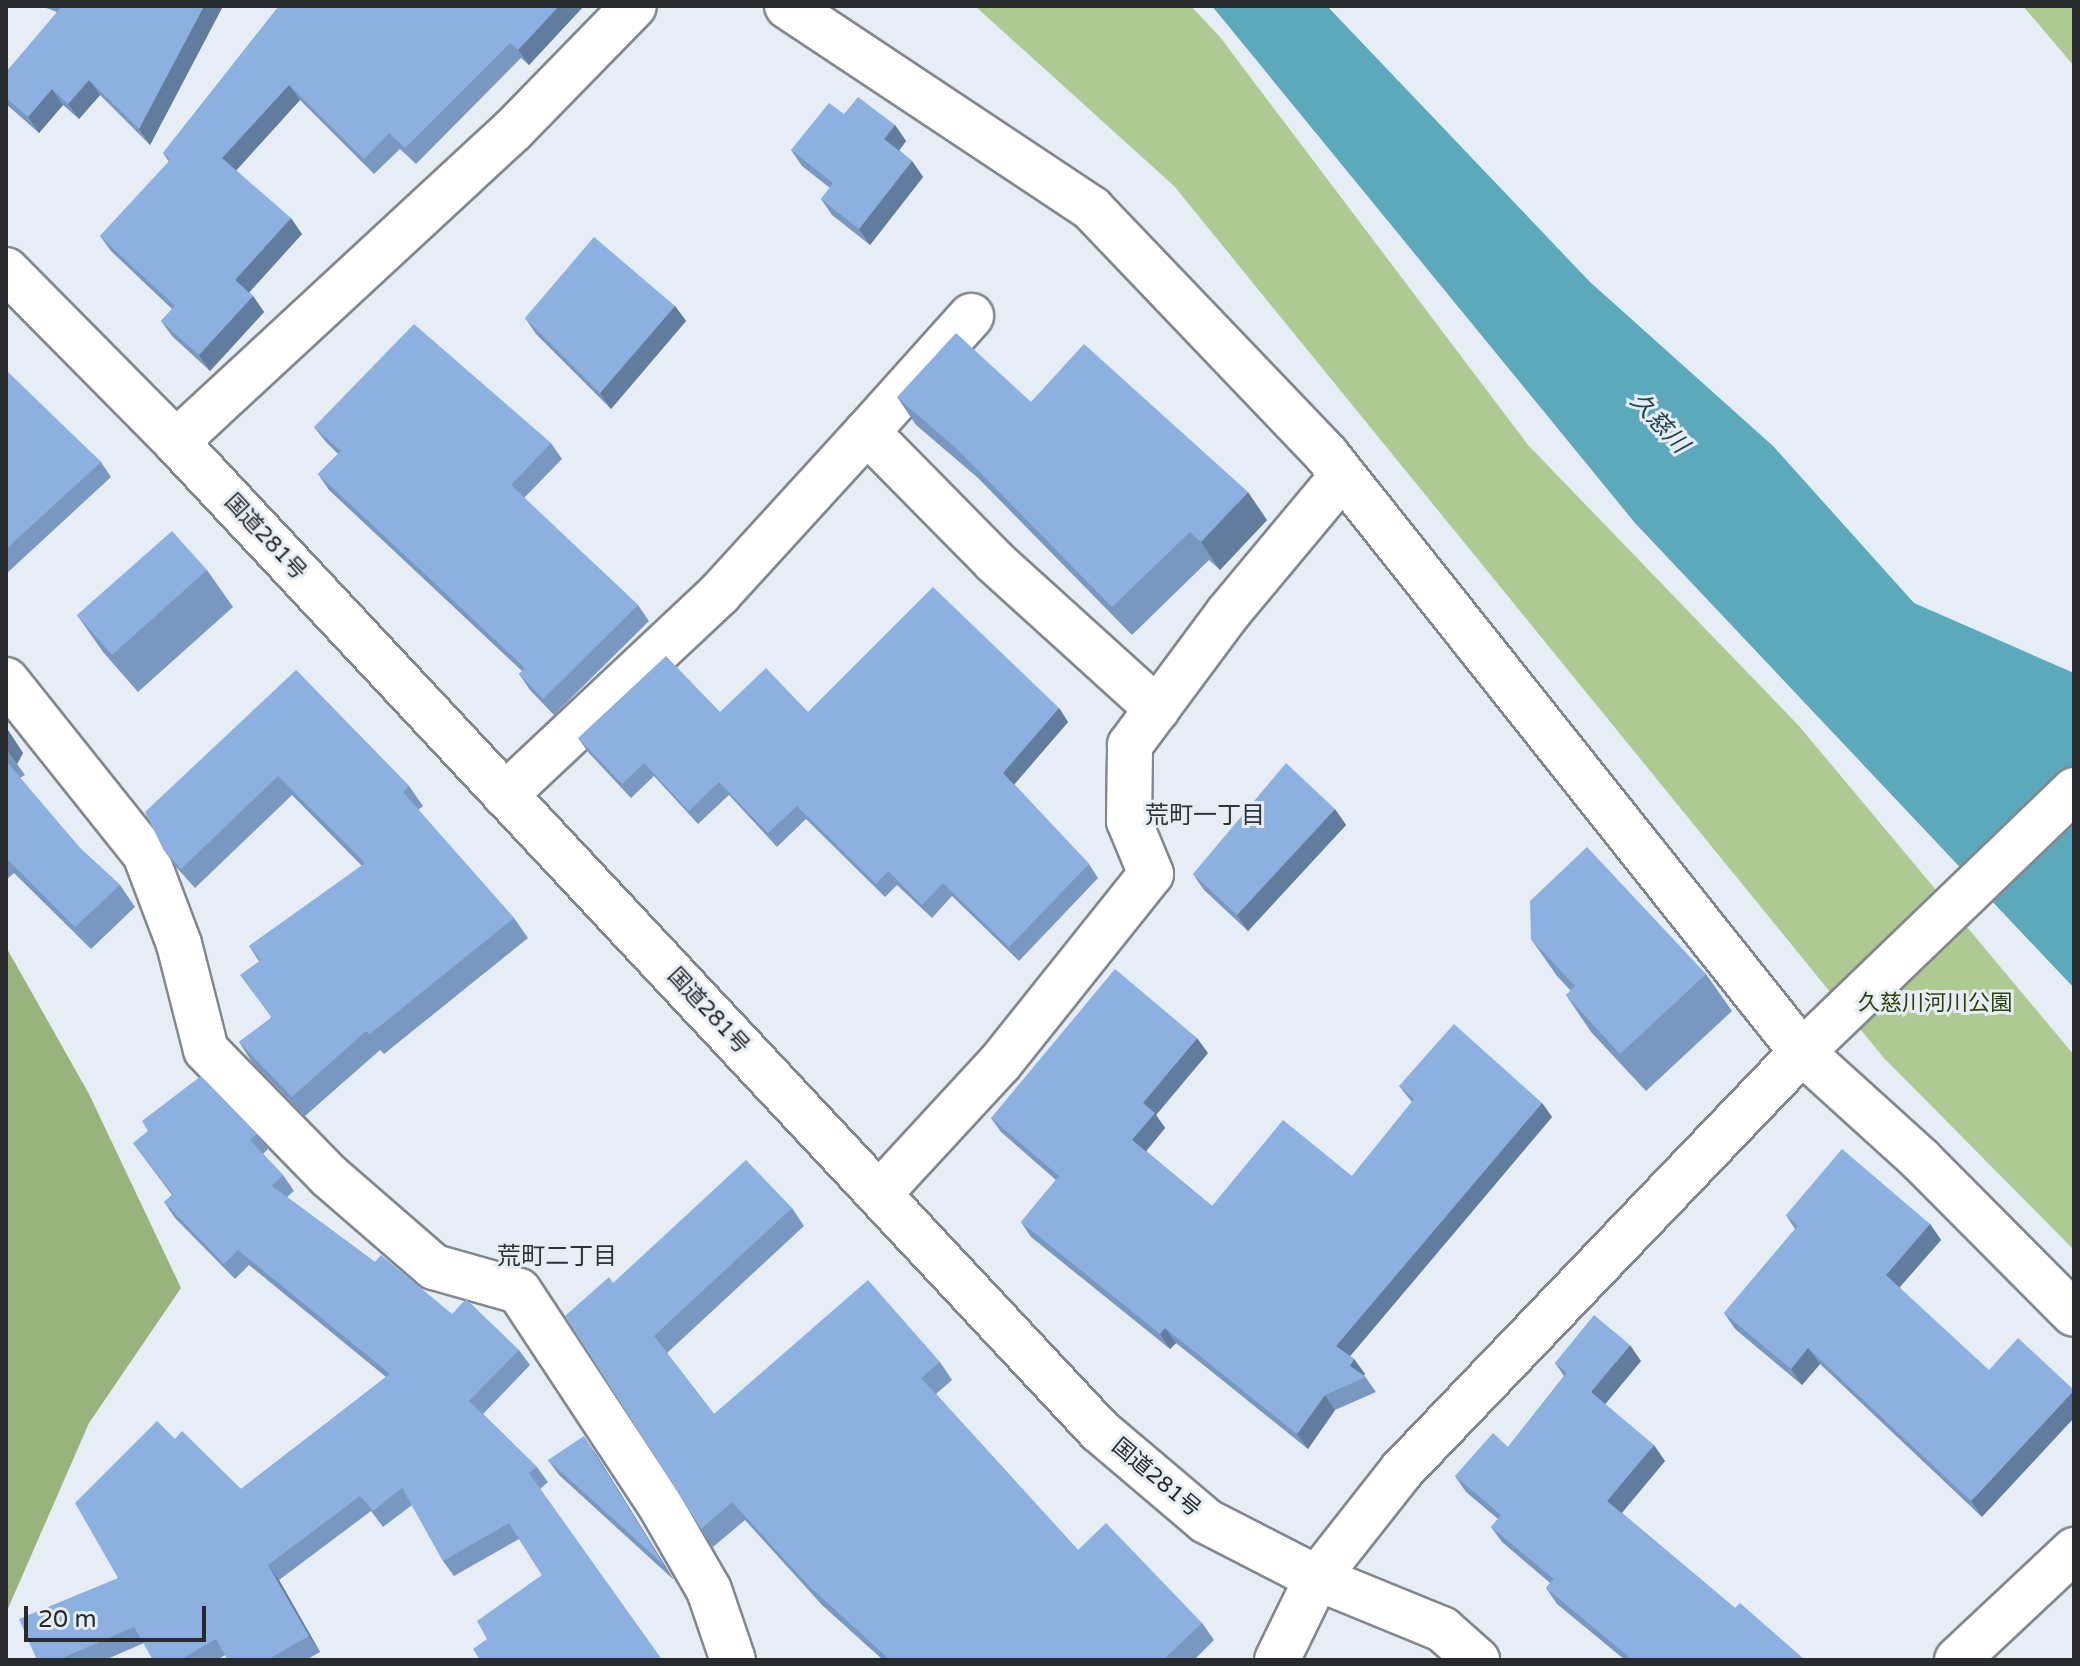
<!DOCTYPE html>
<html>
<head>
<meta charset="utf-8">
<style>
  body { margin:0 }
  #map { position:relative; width:2080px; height:1666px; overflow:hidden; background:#e6edf5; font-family:"Varela Round","Noto Sans JP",sans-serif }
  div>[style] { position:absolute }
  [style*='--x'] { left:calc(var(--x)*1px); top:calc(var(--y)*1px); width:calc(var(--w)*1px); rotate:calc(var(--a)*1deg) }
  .green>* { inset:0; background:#aec992 }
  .forest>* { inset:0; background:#99b37c }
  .water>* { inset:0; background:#5ca9bb }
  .roads { filter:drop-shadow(2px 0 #838890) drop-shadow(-2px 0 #838890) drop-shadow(0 2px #838890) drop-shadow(0 -2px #838890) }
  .minor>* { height:44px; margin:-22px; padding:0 22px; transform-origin:22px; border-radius:22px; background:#fff }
  .highway>* { height:44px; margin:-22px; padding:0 22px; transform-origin:22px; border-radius:22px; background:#fff }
  .wall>* { inset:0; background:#7898c2 }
  .shaded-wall>* { inset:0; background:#627c9e }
  .building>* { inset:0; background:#8cb1e1 }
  span { translate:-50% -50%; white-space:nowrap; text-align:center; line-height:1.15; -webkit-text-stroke:6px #e6edf5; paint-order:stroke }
  .street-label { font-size:22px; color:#27292c }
  .park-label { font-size:22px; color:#2c4305 }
  .water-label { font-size:24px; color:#1e424b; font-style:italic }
  .neighbourhood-label { font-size:24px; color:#2d3238 }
  .frame { position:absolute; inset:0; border:8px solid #27292c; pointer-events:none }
  .scale { position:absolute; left:24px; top:1606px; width:182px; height:36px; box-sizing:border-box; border:4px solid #27292c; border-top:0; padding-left:10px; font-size:24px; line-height:28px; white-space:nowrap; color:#27292c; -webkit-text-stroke:6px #e6edf5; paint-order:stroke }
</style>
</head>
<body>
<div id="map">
  <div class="green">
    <div style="clip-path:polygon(975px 6px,1191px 6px,1220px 37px,1528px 445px,1799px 726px,2074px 1055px,2074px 1250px,1883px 1057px,1174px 186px)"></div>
    <div style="clip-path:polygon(2023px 6px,2074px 6px,2074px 66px)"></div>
  </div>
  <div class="forest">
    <div style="clip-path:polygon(6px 947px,89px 1094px,181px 1288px,89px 1423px,6px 1613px)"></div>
  </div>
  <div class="water">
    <div style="clip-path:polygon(1212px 6px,1327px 6px,1590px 282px,1773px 446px,1914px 603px,2074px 673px,2074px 988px,1635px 523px)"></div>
  </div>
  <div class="roads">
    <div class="minor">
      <div style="--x:787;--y:6;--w:366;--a:33.6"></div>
      <div style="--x:1092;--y:209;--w:339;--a:46.3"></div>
      <div style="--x:1326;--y:454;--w:764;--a:51.48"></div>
      <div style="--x:1802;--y:1052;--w:159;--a:42.2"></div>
      <div style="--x:1920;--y:1159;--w:218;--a:45.2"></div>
      <div style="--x:867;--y:432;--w:156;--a:-48.1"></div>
      <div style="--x:176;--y:442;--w:459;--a:-42.8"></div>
      <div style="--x:513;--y:130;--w:173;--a:-45.7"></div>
      <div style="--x:6;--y:680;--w:223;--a:51.4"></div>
      <div style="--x:145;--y:854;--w:96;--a:69.3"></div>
      <div style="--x:179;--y:944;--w:109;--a:75.7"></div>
      <div style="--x:206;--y:1050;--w:176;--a:45.7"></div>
      <div style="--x:329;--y:1176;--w:139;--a:40.9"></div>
      <div style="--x:434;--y:1267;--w:88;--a:15.8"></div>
      <div style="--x:519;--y:1291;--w:254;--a:56.6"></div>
      <div style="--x:659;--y:1503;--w:100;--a:60.1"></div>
      <div style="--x:709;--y:1590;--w:74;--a:71.1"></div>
      <div style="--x:505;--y:795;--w:294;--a:-43.2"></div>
      <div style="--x:719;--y:594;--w:219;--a:-47.6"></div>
      <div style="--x:867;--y:432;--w:182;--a:45.4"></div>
      <div style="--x:995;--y:562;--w:219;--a:42.2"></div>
      <div style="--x:879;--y:1194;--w:178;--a:-47.3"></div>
      <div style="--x:1000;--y:1063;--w:242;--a:-51.4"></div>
      <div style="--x:1151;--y:874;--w:57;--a:-112.5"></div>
      <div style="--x:1129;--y:821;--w:76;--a:-89.2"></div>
      <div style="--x:1130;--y:745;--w:164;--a:-53.4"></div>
      <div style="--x:1228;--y:613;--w:178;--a:-50.2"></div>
      <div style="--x:1277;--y:1660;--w:91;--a:-64"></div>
      <div style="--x:1317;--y:1578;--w:137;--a:-51.8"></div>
      <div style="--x:1402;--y:1470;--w:579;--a:-46.26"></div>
      <div style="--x:1802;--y:1052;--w:378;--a:-43.9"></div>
      <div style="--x:1957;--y:1660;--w:161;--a:-43.2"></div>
    </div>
    <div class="highway">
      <div style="--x:6;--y:270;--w:242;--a:45.3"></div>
      <div style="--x:176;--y:442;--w:1353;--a:46.95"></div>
      <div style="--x:1100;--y:1431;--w:139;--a:40.3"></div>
      <div style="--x:1206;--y:1521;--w:125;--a:27.2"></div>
      <div style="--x:1317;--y:1578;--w:135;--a:22.2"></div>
      <div style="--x:1442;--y:1629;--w:47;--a:41.5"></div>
    </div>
  </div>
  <div class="wall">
    <div style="clip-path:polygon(41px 6px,223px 6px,150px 145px,100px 95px,79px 119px,63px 105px,39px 133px,6px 104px,6px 98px,57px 12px)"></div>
    <div style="clip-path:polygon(279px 6px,581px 6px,582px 8px,529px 65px,521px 58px,416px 164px,400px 149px,374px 174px,300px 100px,236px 170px,302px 234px,249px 292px,253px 296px,264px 312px,210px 371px,172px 336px,161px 321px,172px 309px,111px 251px,100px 236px,169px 162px,163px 153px)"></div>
    <div style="clip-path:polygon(844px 114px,895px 125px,906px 141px,899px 150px,912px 161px,923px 177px,870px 245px,832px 215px,821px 199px,830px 188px,802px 166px,791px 150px)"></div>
    <div style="clip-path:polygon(675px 306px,686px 321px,611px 409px,536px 334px,525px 318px)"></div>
    <div style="clip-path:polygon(6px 372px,101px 462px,111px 477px,6px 574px)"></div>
    <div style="clip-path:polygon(897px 397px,1031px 402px,1267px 520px,1220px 570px,1209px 560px,1132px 635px,978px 478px,916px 425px)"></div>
    <div style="clip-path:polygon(314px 427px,551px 443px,562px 459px,524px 498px,638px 605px,649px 621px,554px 715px,530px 690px,519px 674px,522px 671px,329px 490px,318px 474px,338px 454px,326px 442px)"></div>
    <div style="clip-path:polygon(207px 570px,233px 607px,138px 692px,103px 652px,77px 615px)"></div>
    <div style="clip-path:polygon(296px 670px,409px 786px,423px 806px,418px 810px,514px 918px,528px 938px,384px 1054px,380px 1050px,305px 1116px,252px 1062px,239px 1042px,271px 1018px,259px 961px,249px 946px,362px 866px,292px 795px,195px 888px,177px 868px,163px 849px)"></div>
    <div style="clip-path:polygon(1059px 708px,1068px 722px,1014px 784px,1089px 864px,1098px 878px,1019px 961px,952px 896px,932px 918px,897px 885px,885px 897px,806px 819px,777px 847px,729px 795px,698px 824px,654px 776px,631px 798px,588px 752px,578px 738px,720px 712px,808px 712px)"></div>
    <div style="clip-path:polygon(6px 727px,23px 753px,17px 764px,25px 775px,20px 778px,80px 848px,120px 885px,135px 907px,91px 949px,14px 873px,6px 880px)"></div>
    <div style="clip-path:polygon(1335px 809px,1346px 825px,1248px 931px,1204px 890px,1193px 874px)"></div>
    <div style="clip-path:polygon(1531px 939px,1706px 974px,1732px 1011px,1646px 1091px,1591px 1032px,1566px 995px,1571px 991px,1557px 976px)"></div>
    <div style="clip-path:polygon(1208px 1053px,1156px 1115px,1165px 1128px,1146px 1151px,1212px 1206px,1352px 1176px,1412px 1102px,1399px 1086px,1542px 1103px,1552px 1117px,1350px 1356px,1354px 1359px,1365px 1374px,1364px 1375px,1376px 1392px,1335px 1410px,1308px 1449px,1176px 1343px,1170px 1349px,1031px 1237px,1021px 1222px,1056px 1180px,1001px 1132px,991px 1118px)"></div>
    <div style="clip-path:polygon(257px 1134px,268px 1149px,263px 1154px,283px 1175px,294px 1191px,287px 1197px,375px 1262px,452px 1314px,519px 1350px,530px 1365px,483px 1414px,537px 1467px,548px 1482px,540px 1489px,662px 1660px,487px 1639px,542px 1575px,519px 1539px,454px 1576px,443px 1561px,412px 1505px,383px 1527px,371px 1511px,279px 1580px,320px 1652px,306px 1660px,228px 1660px,225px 1655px,217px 1660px,153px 1660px,144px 1643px,105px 1660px,37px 1660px,118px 1578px,175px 1439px,241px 1489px,386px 1377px,249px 1265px,235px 1279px,175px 1218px,164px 1202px,172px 1195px,133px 1143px)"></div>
    <div style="clip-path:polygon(792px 1208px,804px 1226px,667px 1353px,714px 1414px,940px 1362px,952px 1380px,936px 1394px,1078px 1550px,1202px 1623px,1214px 1640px,1194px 1660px,883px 1660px,822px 1605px,745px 1520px,713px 1547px,701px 1529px,613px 1283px)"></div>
    <div style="clip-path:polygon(1786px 1215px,1930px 1224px,1941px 1240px,1900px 1287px,1982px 1517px,1820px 1364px,1802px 1385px,1735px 1329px,1724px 1313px,1795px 1229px)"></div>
    <div style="clip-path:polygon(1641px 1361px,1605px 1404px,1665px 1461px,1622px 1513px,1735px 1608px,1805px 1660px,1625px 1660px,1557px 1604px,1546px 1588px,1550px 1583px,1502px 1542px,1491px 1527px,1498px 1519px,1466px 1492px,1455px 1476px,1508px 1447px,1564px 1376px,1555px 1363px)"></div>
    <div style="clip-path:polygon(594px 1451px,674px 1580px,559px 1475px,548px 1460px)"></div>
  </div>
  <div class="shaded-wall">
    <div style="clip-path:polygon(204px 6px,223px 6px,150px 145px,139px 129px)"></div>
    <div style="clip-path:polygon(559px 6px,581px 6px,582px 8px,529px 65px,518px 50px)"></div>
    <div style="clip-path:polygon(89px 80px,100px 95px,79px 119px,68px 104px)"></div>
    <div style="clip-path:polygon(289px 85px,300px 100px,233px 174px,222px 158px)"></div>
    <div style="clip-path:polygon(52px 89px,63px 105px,39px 133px,28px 117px)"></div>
    <div style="clip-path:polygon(895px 125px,906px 141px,896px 155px,884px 139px)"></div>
    <div style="clip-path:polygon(912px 161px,923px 177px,870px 245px,859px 229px)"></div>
    <div style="clip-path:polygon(291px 218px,302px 234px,246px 296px,235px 280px)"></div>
    <div style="clip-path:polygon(253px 296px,264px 312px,210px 371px,199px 355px)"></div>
    <div style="clip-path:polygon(675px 306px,686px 321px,611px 409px,600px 393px)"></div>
    <div style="clip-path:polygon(1248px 492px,1267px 520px,1220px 570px,1201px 542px)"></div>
    <div style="clip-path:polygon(1059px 708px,1068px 722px,1013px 786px,1003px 773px)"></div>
    <div style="clip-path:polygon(6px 727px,23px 753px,17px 764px,6px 748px)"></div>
    <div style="clip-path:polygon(1335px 809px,1346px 825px,1248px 931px,1237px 915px)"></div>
    <div style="clip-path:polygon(1197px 1038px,1208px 1053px,1156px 1115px,1165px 1128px,1143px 1155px,1132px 1140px,1143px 1103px)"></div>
    <div style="clip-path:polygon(1542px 1103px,1552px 1117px,1346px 1361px,1336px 1346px)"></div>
    <div style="clip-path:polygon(1930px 1224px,1941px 1240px,1897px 1290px,1886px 1275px)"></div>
    <div style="clip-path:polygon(1165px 1328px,1176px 1343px,1170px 1349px,1160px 1334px)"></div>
    <div style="clip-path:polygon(1630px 1345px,1641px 1361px,1602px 1408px,1591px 1392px)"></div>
    <div style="clip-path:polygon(1808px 1348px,1820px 1364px,1802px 1385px,1791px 1369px)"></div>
    <div style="clip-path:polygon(1354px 1359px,1365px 1374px,1361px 1379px,1350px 1366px)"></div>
    <div style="clip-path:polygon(2074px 1390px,2074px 1418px,1982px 1517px,1971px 1501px)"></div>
    <div style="clip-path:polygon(1325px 1395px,1335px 1410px,1308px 1449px,1297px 1434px)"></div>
    <div style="clip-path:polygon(584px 1436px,594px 1451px,674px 1580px,664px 1565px)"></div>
    <div style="clip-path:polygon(1654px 1445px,1665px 1461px,1618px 1517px,1607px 1501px)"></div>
    <div style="clip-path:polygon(268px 1565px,279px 1580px,320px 1652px,309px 1636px)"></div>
  </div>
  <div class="building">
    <div style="clip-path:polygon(62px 6px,204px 6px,139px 129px,89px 80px,68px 104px,52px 89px,28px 117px,6px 98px,6px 72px)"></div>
    <div style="clip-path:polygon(279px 6px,559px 6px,518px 50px,510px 43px,405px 148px,389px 133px,364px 159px,289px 85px,222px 158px,291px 218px,235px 280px,253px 296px,199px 355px,161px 321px,175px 306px,100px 236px,170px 160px,163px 153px)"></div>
    <div style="clip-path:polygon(858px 97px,895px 125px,884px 139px,912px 161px,859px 229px,821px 199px,833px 183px,791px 150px,829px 103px,844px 114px)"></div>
    <div style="clip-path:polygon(594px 237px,675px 306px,600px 393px,525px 318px)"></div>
    <div style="clip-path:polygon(414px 324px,551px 443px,511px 485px,638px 605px,543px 699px,519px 674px,525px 668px,318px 474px,341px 451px,314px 427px)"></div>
    <div style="clip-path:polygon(956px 333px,1031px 402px,1084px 344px,1248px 492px,1201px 542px,1190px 532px,1112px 607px,958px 450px,897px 397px)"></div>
    <div style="clip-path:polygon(7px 371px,101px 462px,6px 549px,6px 372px)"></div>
    <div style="clip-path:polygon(172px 531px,207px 570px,112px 655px,77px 615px)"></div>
    <div style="clip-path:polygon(933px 587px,1059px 708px,1003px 773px,1089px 864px,1009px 947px,943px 883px,922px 905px,888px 871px,876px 884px,797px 806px,768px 833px,719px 782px,689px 811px,644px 763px,622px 784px,578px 738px,666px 656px,720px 712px,766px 668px,808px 712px)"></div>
    <div style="clip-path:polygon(296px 670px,409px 786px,403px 792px,514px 918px,370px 1034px,366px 1031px,292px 1097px,239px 1042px,272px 1018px,240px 975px,261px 960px,249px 946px,365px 863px,278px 776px,181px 869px,163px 849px,145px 812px)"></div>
    <div style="clip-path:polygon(6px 761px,80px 848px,120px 885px,75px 927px,6px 858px)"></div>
    <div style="clip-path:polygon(1286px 763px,1335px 809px,1237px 915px,1193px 874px)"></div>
    <div style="clip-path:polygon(1587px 847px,1706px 974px,1620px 1054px,1566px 995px,1575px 986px,1531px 939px,1530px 901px)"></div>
    <div style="clip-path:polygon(1115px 969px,1197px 1038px,1143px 1103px,1155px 1113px,1132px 1140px,1212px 1206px,1283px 1120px,1352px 1176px,1414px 1099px,1399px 1086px,1454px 1024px,1542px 1103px,1336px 1346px,1354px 1359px,1350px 1366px,1366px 1377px,1325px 1395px,1297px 1434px,1165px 1328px,1160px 1334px,1021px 1222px,1059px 1176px,991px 1118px)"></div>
    <div style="clip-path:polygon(201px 1076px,257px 1134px,250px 1140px,283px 1175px,272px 1186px,375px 1262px,381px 1255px,452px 1314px,466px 1299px,519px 1350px,469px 1401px,537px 1467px,529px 1473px,662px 1660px,480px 1660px,473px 1649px,487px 1639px,477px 1621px,542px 1575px,509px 1523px,443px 1561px,402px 1488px,373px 1511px,360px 1496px,268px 1565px,309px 1636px,267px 1660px,228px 1660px,216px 1639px,180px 1660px,153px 1660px,134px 1627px,58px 1660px,37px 1660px,19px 1619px,118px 1578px,75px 1503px,157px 1421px,175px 1439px,182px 1431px,241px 1489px,390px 1374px,238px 1250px,224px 1264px,164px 1202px,173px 1194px,133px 1143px,148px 1131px,142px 1121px)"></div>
    <div style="clip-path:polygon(1842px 1149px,1930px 1224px,1886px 1275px,1989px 1370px,2018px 1338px,2074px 1390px,1971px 1501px,1808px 1348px,1791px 1369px,1724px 1313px,1798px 1226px,1786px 1215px)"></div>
    <div style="clip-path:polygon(746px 1160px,792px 1208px,654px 1336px,714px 1414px,868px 1280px,940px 1362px,921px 1378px,1078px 1550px,1106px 1523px,1202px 1623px,1163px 1660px,890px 1660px,810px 1587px,732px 1502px,701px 1529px,565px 1316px,609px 1277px,613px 1283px)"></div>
    <div style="clip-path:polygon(1594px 1315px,1630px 1345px,1591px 1392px,1654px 1445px,1607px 1501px,1735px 1608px,1740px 1603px,1805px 1660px,1626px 1660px,1629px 1657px,1546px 1588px,1554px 1579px,1491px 1527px,1501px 1515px,1455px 1476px,1493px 1433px,1508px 1447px,1567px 1373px,1555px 1363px)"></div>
    <div style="clip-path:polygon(584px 1436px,664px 1565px,548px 1460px)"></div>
  </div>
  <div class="street-label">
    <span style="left:265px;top:537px;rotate:47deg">国道281号</span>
    <span style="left:708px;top:1011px;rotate:47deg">国道281号</span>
    <span style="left:1156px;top:1478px;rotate:40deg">国道281号</span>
  </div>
  <div class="park-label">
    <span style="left:1935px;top:1004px">久慈川河川公園</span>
  </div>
  <div class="water-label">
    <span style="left:1659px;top:423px;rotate:47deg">久慈川</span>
  </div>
  <div class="neighbourhood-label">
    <span style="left:1205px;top:816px">荒町一丁目</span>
    <span style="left:557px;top:1257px">荒町二丁目</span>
  </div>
  <div class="frame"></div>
  <div class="scale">20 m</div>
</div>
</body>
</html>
